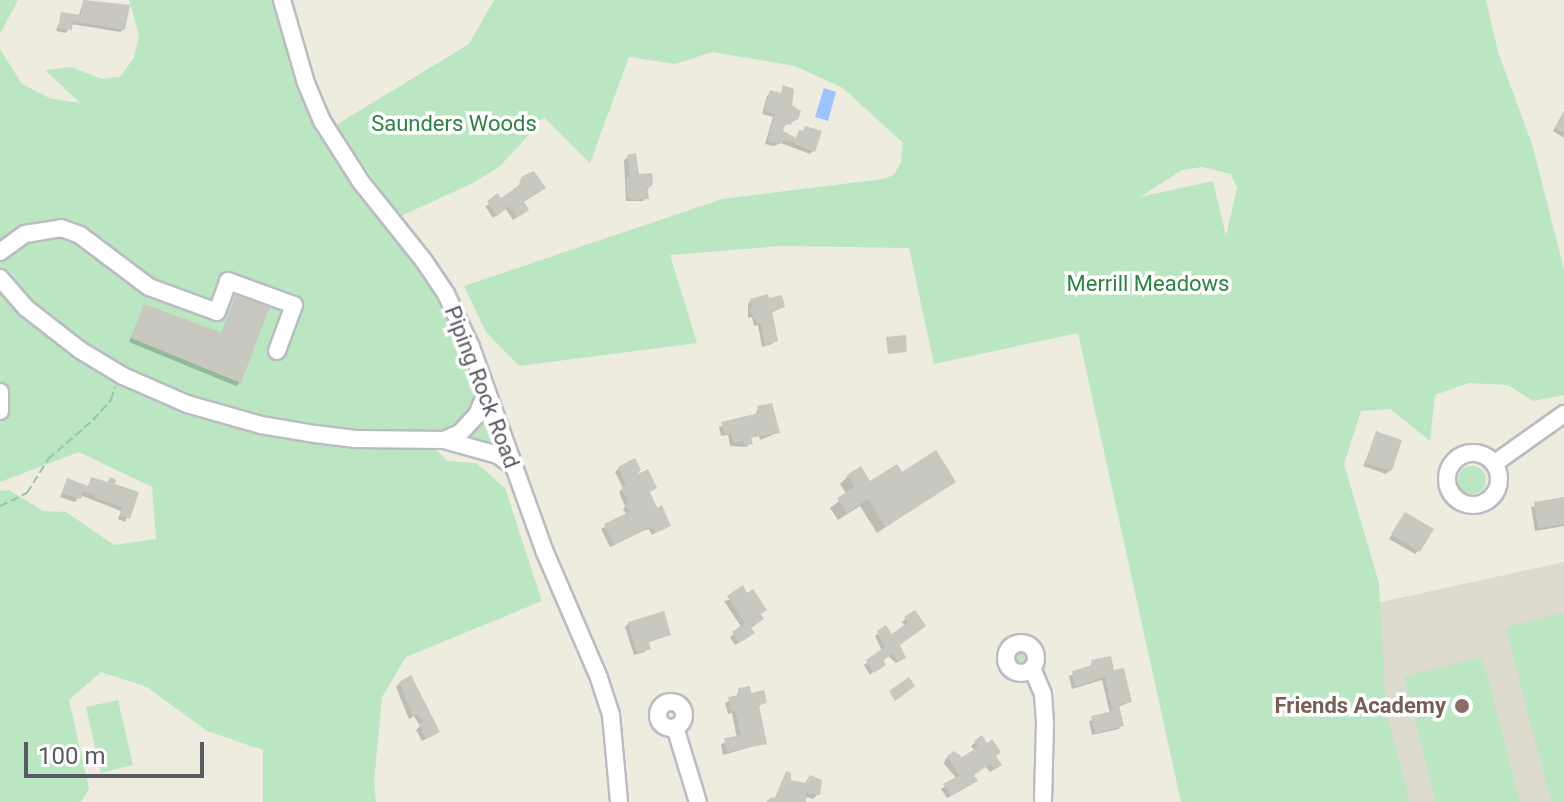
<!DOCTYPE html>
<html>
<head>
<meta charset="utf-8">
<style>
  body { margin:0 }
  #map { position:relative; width:1564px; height:802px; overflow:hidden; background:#edecdf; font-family:Roboto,sans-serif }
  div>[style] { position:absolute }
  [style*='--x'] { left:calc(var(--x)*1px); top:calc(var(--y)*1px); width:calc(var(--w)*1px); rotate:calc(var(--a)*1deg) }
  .education>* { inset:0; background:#dcdbce }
  .green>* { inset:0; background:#bae6c2 }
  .round { border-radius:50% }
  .water>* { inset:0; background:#9dc4ff }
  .shadow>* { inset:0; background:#0003 }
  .building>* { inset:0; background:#c9c8bf }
  .path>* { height:2px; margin-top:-1px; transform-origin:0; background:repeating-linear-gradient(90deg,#93c6aa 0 8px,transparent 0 12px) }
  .roads { filter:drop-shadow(2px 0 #babcc2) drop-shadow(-2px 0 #babcc2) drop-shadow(0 2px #babcc2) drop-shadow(0 -2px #babcc2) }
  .minor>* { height:16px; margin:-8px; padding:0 8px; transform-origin:8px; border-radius:8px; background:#fff }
  .minor>.ring { margin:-8px; padding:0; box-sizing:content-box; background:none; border:16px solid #fff; border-radius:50% }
  .dots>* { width:22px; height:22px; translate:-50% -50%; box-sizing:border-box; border:4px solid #fff; border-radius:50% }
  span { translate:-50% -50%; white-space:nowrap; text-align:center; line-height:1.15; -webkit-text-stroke:7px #fff; paint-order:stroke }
  .park-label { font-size:22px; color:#2f8241 }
  .street-label { font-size:22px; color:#585b62 }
  .education-label { font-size:22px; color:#785e54; font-weight:700 }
  .right { translate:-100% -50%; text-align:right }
  .scale { position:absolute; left:24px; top:742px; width:180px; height:36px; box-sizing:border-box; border:4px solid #585b62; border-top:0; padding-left:10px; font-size:24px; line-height:28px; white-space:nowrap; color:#585b62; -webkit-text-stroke:6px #fff; paint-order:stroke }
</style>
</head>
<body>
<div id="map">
  <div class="education">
    <div style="clip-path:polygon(1564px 562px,1564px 802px,1375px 802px,1345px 610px)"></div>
  </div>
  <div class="green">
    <div style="clip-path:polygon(0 0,18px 0,0 34px)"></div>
    <div style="clip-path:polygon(129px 0,282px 0,306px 83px,441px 293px,484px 392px,454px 426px,430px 443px,447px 461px,476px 463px,505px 488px,542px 601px,406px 657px,382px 697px,374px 782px,376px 802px,263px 802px,263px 750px,207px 731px,147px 687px,101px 672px,69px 700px,89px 789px,81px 802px,0 802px,0 491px,9px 490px,43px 511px,66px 512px,114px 545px,156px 539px,152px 487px,79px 452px,0 482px,0 49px,22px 84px,49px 98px,80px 103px,45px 70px,71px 67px,102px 79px,120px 77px,134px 58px,139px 35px)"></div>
    <div style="clip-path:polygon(evenodd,494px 0,1486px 0,1498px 52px,1533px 147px,1564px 270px,1564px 395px,1533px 401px,1508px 385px,1469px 383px,1435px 395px,1430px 441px,1390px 409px,1361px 411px,1344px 464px,1379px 583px,1386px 712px,1410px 802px,1181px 802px,1078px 333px,934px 364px,909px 248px,782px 246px,670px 255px,697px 343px,519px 366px,486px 332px,464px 286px,722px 199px,883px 179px,894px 175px,901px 162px,903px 143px,843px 88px,795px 66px,712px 52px,675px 64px,629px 57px,590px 163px,545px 118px,532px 123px,528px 136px,500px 166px,473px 183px,399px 217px,336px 125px,469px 44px,494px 0,1202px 167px,1231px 174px,1237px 188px,1226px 236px,1213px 181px,1140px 197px,1182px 170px,1202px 167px)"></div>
    <div class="round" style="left:472px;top:423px;width:22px;height:22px"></div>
    <div class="round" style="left:1458px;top:466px;width:28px;height:28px"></div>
    <div style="clip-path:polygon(1564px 613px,1564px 802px,1551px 802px,1506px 627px)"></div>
    <div class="round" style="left:1011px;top:648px;width:20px;height:20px"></div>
    <div style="clip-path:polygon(1482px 657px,1520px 802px,1436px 802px,1404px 677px)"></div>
    <div style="clip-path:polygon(118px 700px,133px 765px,101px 773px,86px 707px)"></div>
  </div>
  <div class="water">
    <div style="clip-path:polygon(824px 88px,836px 92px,828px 121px,815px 117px)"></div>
  </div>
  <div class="shadow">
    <div style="clip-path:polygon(84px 0,127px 7px,124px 29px,120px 32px,71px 24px,66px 33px,56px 31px,62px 14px,78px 17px)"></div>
    <div style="clip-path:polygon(784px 88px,797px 119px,782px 127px,780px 132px,795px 139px,806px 128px,813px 151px,810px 154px,781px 143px,774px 146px,765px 144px,773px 117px,762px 114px,767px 96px,771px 92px,779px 95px)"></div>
    <div style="clip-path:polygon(1564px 111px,1564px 138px,1553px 131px)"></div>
    <div style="clip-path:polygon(628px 157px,637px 176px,650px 185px,643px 201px,626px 201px,624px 160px)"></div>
    <div style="clip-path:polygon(500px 200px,522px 203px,523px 213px,513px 220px,505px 208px,493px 218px,485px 206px)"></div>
    <div style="clip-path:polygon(237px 296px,240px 382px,236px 386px,129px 342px,144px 306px,221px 334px)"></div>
    <div style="clip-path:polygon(751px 300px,768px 301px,783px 307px,771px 313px,776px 340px,772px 344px,762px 347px,758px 325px,754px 326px,752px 317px,748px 318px,748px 304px)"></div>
    <div style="clip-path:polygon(758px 408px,777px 433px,760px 440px,759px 436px,750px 438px,747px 447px,730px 446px,728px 435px,721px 436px,719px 427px,755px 416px)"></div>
    <div style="clip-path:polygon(1377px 434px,1390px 470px,1386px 474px,1363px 466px)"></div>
    <div style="clip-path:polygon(619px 468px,628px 481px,648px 493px,668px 525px,652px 535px,649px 529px,643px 531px,610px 547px,601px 529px,628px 515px,623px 510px,625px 506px,619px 492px,623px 488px,615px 472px)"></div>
    <div style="clip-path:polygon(902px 475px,954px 481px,877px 533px,860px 506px,838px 520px,830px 508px,847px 495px,840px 484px,848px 476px,869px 484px)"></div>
    <div style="clip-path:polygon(92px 480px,107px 483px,110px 480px,112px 485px,136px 494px,125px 522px,118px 519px,121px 511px,80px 495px,75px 502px,60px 497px,67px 481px,87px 487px)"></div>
    <div style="clip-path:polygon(1564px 499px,1564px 526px,1535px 531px,1531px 507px)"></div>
    <div style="clip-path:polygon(1402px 518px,1418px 551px,1415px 554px,1389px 539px)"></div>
    <div style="clip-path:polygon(747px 596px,759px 615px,749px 628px,749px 637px,735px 645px,730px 637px,742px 628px,724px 601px)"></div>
    <div style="clip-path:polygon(914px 612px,898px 645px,901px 659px,896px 663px,888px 656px,870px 675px,864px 665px,882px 651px,875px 636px,879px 633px,892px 636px,905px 626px,902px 622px)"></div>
    <div style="clip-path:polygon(629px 623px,668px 635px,647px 643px,645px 652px,634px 655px,625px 627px)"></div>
    <div style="clip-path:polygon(1092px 662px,1113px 673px,1130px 702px,1118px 707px,1122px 725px,1119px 729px,1092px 735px,1089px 721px,1110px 714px,1102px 680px,1072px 689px,1069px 676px,1089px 668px)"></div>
    <div style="clip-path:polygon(400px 683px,437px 732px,434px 735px,422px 741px,416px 730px,420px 726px,414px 716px,409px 719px,396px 687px)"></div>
    <div style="clip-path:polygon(739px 690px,765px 702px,758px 707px,765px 743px,723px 755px,721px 744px,737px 738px,732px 713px,728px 714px,725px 703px,736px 698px)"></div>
    <div style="clip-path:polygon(981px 738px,994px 757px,996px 768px,990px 772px,985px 766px,974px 774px,975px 781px,972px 784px,947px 798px,941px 789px,957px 779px,944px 764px,945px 760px,949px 755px,962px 760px,975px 751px,971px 746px)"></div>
    <div style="clip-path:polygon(787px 774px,789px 782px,804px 785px,820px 781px,817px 795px,813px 799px,803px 796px,801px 802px,773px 802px)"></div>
  </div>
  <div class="building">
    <div style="clip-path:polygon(83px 0,130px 5px,125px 30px,73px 21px,72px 30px,58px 28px,61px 12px,81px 15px)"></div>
    <div style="clip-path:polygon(783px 85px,794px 89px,792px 105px,801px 111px,798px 120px,793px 119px,791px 125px,785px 124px,783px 131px,796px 138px,799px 130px,804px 131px,805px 126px,822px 131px,815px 152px,786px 140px,779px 144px,768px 141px,775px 114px,764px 111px,770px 90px,781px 93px)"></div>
    <div style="clip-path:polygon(1564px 111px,1564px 133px,1555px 128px)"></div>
    <div style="clip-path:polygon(636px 153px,639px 174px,652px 173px,653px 180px,652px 186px,647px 187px,649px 199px,635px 200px,628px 198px,626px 178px,630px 177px,627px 155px)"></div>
    <div style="clip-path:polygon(534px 171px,546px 188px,524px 202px,529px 210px,517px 218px,510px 206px,497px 216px,487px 201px,498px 193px,501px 198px,519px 185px,521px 177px)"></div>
    <div style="clip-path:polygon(236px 294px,270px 306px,241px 383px,131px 338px,144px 304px,222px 333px)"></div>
    <div style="clip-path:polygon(768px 294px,769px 298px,782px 295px,785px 307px,772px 311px,778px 341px,765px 345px,761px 323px,758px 324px,749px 309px,753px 308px,750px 299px)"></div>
    <div style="clip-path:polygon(906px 335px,907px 352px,888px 354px,886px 337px)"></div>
    <div style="clip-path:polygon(772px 403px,780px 433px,751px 437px,753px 444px,744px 446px,743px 441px,734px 443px,731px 433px,725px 434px,721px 422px,759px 413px,757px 406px)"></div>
    <div style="clip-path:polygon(1376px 431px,1402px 440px,1392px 471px,1365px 463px)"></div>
    <div style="clip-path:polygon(936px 450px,956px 482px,886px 527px,868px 499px,847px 513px,837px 498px,855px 487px,847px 475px,861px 466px,870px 481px,897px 464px,902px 472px)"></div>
    <div style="clip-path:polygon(635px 458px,641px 470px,636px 475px,648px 469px,657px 488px,650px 492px,657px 508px,662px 505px,671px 526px,656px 533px,653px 527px,648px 528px,614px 545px,604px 524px,631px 511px,625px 506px,628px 501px,621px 487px,626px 485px,618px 467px)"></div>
    <div style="clip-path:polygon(91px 477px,108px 482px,110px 477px,116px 480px,115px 484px,139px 492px,130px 519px,120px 516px,123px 507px,94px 498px,95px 495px,83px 491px,81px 499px,62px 493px,67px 478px,88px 486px)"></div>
    <div style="clip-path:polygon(1564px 497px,1564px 524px,1538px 528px,1534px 502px)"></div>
    <div style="clip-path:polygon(1405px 512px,1434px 529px,1420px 552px,1391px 534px)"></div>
    <div style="clip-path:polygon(743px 585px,747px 593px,753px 589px,767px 610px,761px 614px,764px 619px,751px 628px,755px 633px,739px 643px,732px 632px,745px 623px,727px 596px)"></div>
    <div style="clip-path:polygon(915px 610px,926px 626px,900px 645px,906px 658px,898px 662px,892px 653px,883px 660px,886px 665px,874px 673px,866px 660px,885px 647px,877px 631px,886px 625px,892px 634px,908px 622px,904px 617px)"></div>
    <div style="clip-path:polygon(664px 611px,671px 635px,649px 642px,651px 649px,637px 653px,628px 622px)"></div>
    <div style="clip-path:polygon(1111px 656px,1114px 670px,1124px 668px,1132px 702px,1119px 705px,1124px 726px,1095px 733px,1091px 716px,1113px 711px,1105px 677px,1075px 687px,1072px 671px,1092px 665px,1091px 660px)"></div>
    <div style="clip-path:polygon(411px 675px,440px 732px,426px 739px,419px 725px,423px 722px,418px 714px,413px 717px,399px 682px)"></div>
    <div style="clip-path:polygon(909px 677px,915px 686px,895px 701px,889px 691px)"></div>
    <div style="clip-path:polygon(750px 686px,751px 693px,764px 690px,767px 703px,759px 705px,767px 744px,727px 752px,724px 738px,741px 735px,735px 710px,731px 711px,728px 697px,739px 695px,738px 688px)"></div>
    <div style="clip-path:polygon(982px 735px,987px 743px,992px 739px,1001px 752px,996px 756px,1002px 765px,994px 770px,990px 764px,974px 775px,978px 781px,951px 796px,943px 784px,960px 775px,947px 756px,954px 751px,962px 757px,978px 747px,974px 741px)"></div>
    <div style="clip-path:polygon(786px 771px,791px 773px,791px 780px,805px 783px,810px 775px,822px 780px,820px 795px,806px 793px,806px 802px,766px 802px,771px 797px,775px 798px)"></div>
  </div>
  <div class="path">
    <div style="--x:0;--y:506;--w:30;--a:-26"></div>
    <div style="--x:27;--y:493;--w:40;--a:-58"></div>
    <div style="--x:48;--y:459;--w:60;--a:-40.9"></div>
    <div style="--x:93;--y:420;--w:27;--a:-48"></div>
    <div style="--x:111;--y:400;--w:14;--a:-73"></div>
  </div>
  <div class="roads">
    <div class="minor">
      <div style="--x:282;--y:0;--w:86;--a:73.9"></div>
      <div style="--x:306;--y:83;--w:41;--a:67.2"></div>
      <div style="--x:322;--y:121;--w:72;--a:57.4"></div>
      <div style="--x:361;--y:182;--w:101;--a:51.4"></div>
      <div style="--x:424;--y:261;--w:40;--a:56"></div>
      <div style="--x:446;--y:294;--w:59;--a:64.7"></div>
      <div style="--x:471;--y:347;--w:216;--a:70.2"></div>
      <div style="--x:544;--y:550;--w:139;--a:66.7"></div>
      <div style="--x:599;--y:678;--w:39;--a:72"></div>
      <div style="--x:611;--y:715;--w:87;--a:84.7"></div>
      <div style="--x:0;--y:252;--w:31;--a:-36"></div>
      <div style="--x:25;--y:234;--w:36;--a:-9"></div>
      <div style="--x:61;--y:228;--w:20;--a:20"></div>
      <div style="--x:80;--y:235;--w:86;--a:37"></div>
      <div style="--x:149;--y:287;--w:72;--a:20.2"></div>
      <div style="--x:217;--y:312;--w:33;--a:-70"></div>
      <div style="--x:228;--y:281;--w:70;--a:20"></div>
      <div style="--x:294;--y:305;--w:49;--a:110.3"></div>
      <div style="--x:0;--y:278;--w:40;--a:49"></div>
      <div style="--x:26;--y:308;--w:68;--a:37.9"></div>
      <div style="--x:80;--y:350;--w:50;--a:31.2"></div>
      <div style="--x:123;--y:376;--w:70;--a:23.6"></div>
      <div style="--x:187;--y:404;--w:77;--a:15.8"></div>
      <div style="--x:261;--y:425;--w:55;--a:9.5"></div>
      <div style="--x:315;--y:434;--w:41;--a:7"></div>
      <div style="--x:356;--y:439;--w:88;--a:0.7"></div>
      <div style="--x:444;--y:440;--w:56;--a:15.5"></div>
      <div style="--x:498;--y:455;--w:21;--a:37"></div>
      <div style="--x:0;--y:392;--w:19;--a:90"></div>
      <div style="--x:444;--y:440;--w:17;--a:-24"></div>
      <div style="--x:460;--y:433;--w:25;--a:-47"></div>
      <div style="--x:477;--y:415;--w:25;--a:-67"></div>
      <div class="ring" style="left:1447px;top:453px;width:36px;height:36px"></div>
      <div style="--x:1495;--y:463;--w:85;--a:-35.4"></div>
      <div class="ring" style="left:1006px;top:643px;width:14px;height:14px"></div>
      <div style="--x:1032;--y:668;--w:28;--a:67"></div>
      <div style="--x:1043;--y:694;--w:30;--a:86"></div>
      <div style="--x:1045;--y:724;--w:78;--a:91.5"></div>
      <div class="ring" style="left:658px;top:702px;width:10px;height:10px"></div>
      <div style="--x:675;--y:727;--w:78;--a:73"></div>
    </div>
  </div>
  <div class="dots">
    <div style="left:1462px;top:706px;background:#8d6e63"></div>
  </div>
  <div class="park-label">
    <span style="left:454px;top:124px">Saunders Woods</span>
    <span style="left:1148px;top:284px">Merrill Meadows</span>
  </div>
  <div class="street-label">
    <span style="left:482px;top:387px;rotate:69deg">Piping Rock Road</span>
  </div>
  <div class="education-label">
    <span class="right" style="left:1446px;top:706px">Friends Academy</span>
  </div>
  <div class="scale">100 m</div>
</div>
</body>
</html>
